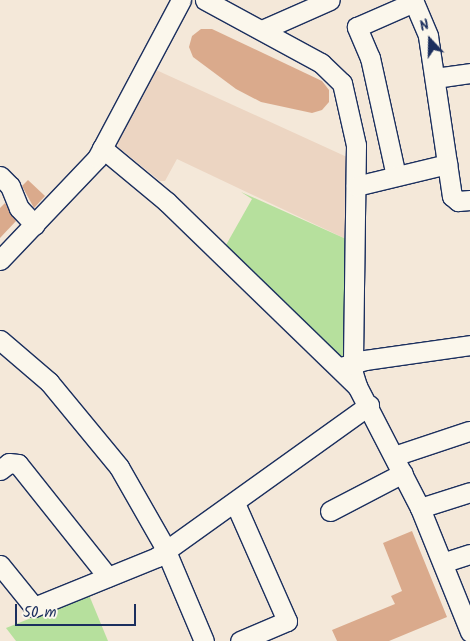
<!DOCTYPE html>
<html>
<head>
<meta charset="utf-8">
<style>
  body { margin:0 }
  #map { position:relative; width:470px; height:641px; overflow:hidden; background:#f4e8d9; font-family:Kalam,sans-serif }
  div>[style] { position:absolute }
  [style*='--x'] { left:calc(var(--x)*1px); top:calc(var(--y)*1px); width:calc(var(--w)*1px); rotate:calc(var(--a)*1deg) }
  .built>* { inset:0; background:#ecd5c2 }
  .green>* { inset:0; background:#b6e09d }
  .building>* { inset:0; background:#daaa8c }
  .roads { filter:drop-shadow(1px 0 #1b2f5e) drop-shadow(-1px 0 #1b2f5e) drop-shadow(0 1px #1b2f5e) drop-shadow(0 -1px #1b2f5e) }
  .minor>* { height:19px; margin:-9.5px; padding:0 9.5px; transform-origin:9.5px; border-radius:9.5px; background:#fbf7ec }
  span { translate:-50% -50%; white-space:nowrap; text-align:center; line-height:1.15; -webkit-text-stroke:4px #fbf7ec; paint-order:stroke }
  .north { position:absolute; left:405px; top:15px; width:50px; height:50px; -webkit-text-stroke:4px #fbf7ec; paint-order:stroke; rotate:339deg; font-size:14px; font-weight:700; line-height:20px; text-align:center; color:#1b2f5e }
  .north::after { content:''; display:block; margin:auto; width:18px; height:22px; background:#1b2f5e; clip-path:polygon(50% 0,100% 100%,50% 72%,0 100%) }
  .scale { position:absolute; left:15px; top:604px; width:121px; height:22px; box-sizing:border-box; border:2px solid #1b2f5e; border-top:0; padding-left:6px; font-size:15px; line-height:18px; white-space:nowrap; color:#1b2f5e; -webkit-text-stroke:4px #fbf7ec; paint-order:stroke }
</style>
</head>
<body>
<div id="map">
  <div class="built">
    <div style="clip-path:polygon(154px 69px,347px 157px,346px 239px,177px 159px,165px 181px,160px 181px,118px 147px,117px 142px)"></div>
  </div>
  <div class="green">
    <div style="clip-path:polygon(241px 192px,346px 239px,345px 356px,338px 357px,226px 245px,252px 199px)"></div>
    <div style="clip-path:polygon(89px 595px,108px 641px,16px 641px,6px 628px)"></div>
  </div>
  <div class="building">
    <div style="clip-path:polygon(201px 29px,212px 29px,322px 81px,329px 90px,329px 102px,322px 110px,312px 113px,261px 102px,236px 89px,193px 57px,189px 47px,192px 36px)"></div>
    <div style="clip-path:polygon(28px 180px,45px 196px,34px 208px,22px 186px)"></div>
    <div style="clip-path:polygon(5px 203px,16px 221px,0 238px,0 208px)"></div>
    <div style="clip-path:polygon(412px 531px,447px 617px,389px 641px,337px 641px,332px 630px,395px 604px,391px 596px,402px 591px,383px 543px)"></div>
  </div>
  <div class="roads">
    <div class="minor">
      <div style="--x:205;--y:0;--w:132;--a:28.5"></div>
      <div style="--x:321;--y:63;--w:29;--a:44"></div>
      <div style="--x:342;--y:83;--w:64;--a:77.3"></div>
      <div style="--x:356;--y:145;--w:228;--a:90.8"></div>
      <div style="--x:353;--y:373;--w:14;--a:73"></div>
      <div style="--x:413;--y:0;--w:39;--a:67"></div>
      <div style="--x:428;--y:36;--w:162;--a:81.5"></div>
      <div style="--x:452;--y:196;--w:8;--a:40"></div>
      <div style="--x:458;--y:201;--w:12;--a:-5"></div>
      <div style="--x:262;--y:30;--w:74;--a:-23.8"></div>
      <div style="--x:435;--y:78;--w:35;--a:-8"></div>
      <div style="--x:102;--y:148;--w:85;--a:39.7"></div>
      <div style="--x:167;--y:202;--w:264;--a:44.1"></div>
      <div style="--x:357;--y:386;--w:137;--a:62.7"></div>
      <div style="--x:420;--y:508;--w:134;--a:68"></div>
      <div style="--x:0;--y:176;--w:14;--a:45"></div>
      <div style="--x:10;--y:186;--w:24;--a:68"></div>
      <div style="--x:19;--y:208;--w:23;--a:47"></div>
      <div style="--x:396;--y:176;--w:121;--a:-102.4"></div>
      <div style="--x:370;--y:58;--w:34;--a:-113"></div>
      <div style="--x:357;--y:27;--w:62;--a:-23.7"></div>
      <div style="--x:356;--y:186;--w:94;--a:-13.6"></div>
      <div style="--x:0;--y:260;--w:141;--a:-46.4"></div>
      <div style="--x:97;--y:158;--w:179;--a:-62"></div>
      <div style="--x:0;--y:340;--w:65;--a:40.6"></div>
      <div style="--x:49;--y:382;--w:110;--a:50.5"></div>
      <div style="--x:119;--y:467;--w:89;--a:60.3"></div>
      <div style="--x:163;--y:544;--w:105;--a:67.1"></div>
      <div style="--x:341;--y:367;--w:25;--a:-16"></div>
      <div style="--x:365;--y:360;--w:106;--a:-8.1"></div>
      <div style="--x:394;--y:456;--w:79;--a:-18.4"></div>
      <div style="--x:0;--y:470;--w:11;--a:-38"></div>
      <div style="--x:9;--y:463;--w:9;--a:6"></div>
      <div style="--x:18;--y:464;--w:144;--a:51.5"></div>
      <div style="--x:235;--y:503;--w:129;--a:66.2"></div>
      <div style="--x:287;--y:621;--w:51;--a:156.9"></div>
      <div style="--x:420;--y:508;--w:52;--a:-17.7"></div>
      <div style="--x:330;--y:511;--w:82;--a:-27.5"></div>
      <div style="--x:445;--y:562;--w:26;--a:-18"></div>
      <div style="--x:0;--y:565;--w:54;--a:51"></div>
      <div style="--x:34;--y:607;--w:133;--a:-22.1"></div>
      <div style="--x:157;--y:557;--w:261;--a:-35.6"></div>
    </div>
  </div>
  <div class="north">N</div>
  <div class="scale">50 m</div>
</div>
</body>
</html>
